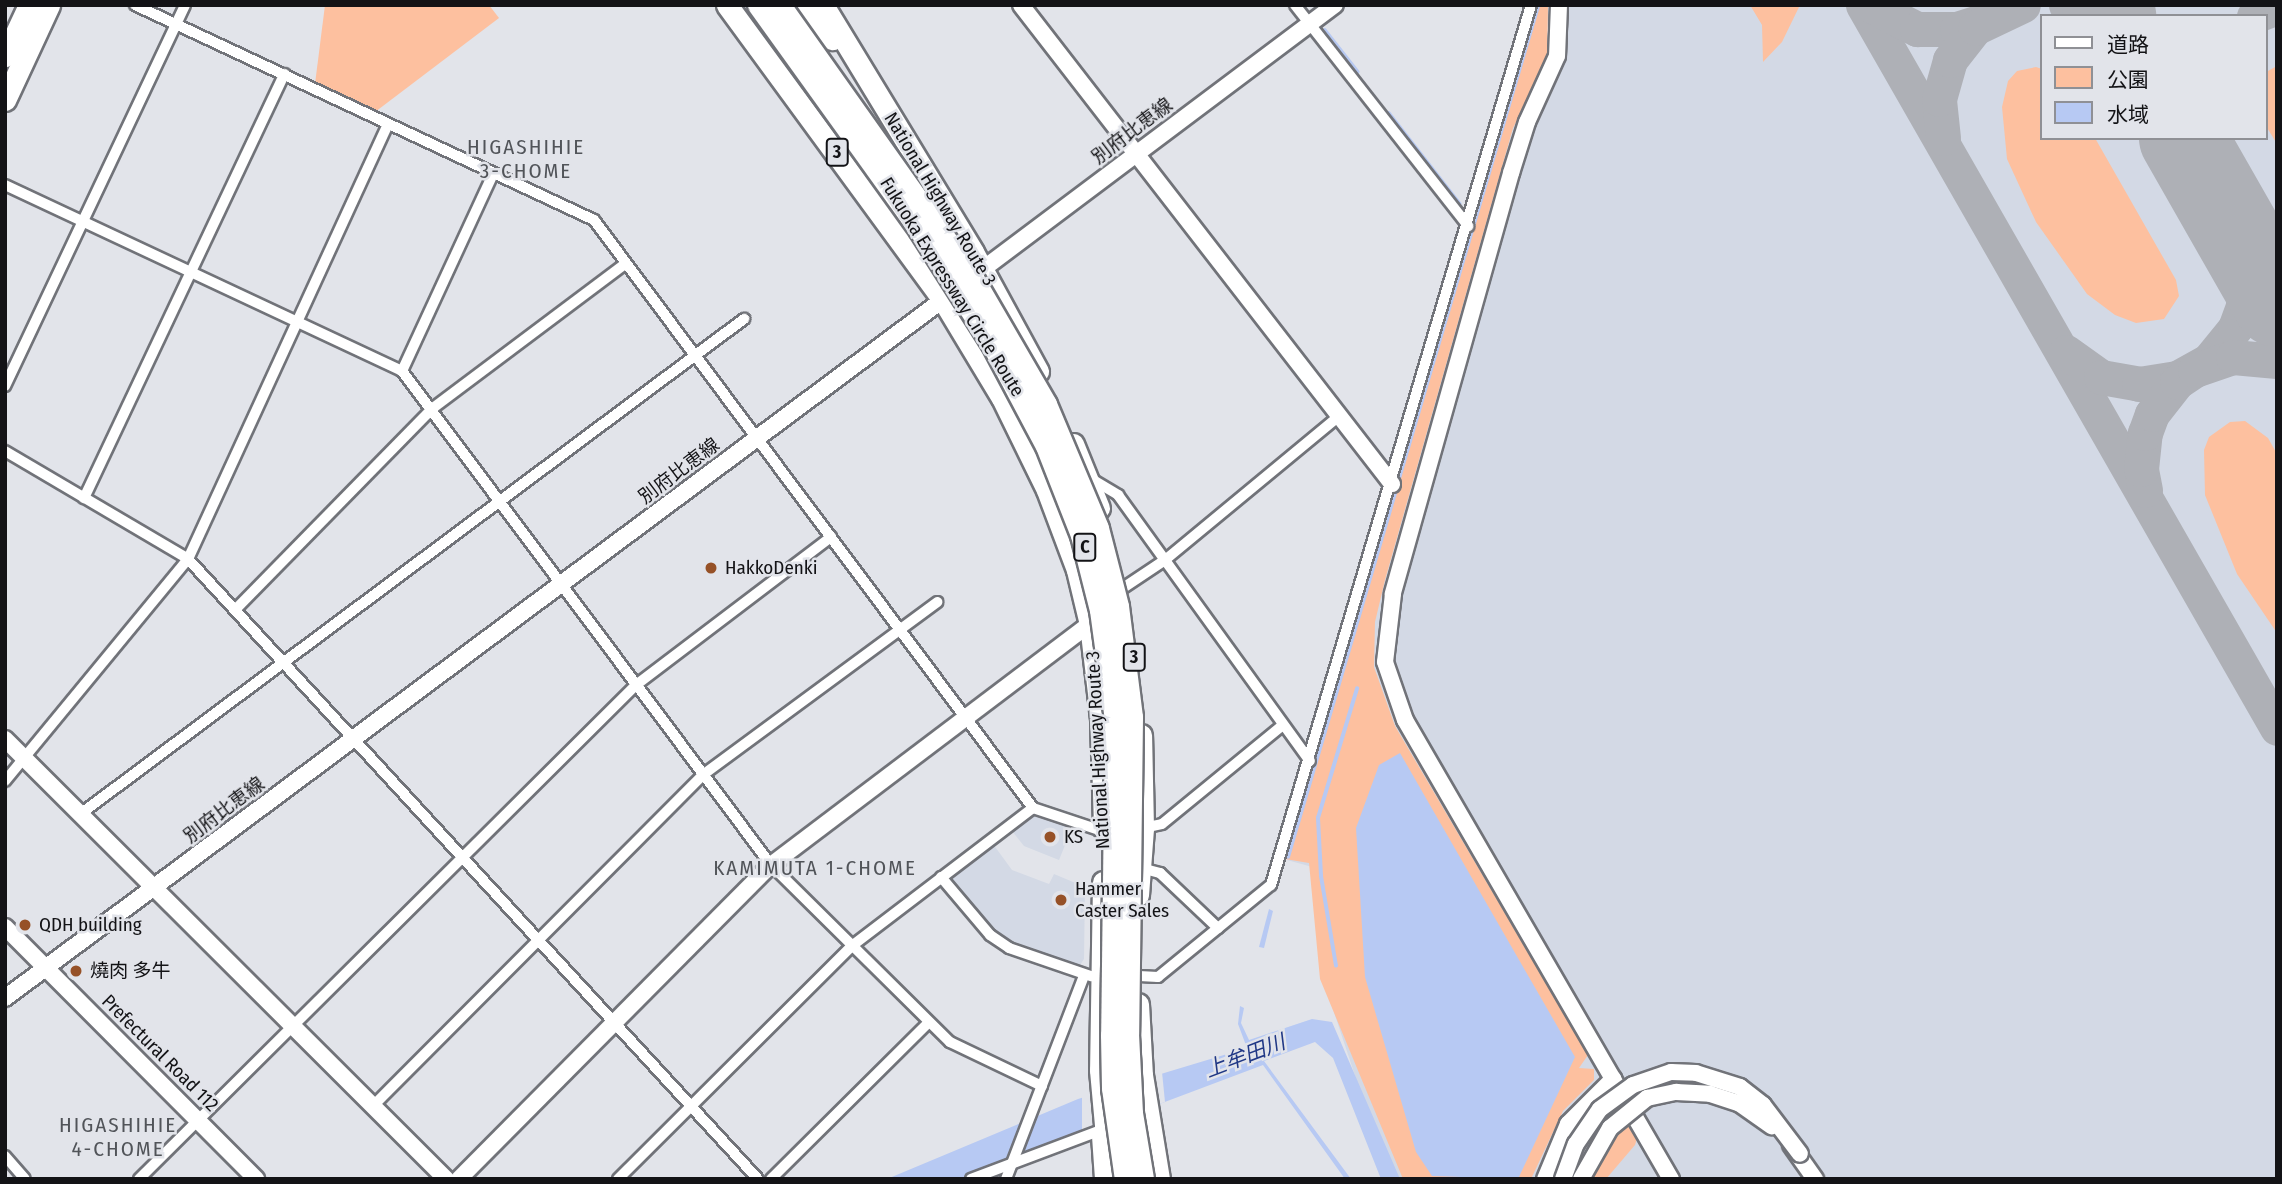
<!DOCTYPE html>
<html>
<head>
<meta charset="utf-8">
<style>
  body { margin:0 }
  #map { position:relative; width:2282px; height:1184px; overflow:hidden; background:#e2e4ea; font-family:"Fira Sans Condensed","Noto Sans JP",sans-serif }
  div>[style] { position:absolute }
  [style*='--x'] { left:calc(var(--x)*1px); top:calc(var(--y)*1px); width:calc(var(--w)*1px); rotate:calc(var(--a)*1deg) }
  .built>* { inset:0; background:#d3d9e5 }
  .green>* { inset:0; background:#fdc09f }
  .water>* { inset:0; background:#b7c9f3 }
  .pier>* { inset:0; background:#e2e4ea }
  .stream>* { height:3.5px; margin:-1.75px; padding:0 1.75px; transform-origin:1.75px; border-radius:1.75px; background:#b7c9f3 }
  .taxiway>* { height:35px; margin:-17.5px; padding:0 17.5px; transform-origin:17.5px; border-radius:17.5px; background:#aeb0b6 }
  .runway>* { height:88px; margin:-44px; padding:0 44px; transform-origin:44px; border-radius:44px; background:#aeb0b6 }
  .roads { filter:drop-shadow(2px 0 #717379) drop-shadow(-2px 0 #717379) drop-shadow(0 2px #717379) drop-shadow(0 -2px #717379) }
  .street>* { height:10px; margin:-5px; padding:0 5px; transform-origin:5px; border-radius:5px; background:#fff }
  .secondary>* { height:16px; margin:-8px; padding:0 8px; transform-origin:8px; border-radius:8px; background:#fff }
  .highway>* { height:21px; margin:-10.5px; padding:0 10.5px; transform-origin:10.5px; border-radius:10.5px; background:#fff }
  .bridges { filter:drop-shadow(2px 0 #717379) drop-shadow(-2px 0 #717379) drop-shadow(0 2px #717379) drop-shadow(0 -2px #717379) }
  .secondary-bridge>* { height:16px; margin:-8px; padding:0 8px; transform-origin:8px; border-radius:8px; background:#fff }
  .highway-bridge>* { height:21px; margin:-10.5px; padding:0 10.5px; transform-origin:10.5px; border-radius:10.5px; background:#fff }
  .dots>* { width:19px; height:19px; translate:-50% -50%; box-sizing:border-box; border:4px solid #e2e4ea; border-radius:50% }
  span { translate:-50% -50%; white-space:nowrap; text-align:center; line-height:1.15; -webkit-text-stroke:5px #e2e4ea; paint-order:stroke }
  .shield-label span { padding:2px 5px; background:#e2e4ea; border:2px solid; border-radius:5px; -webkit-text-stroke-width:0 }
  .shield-label { font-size:18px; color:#131316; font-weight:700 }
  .street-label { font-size:19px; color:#131316 }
  .poi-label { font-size:19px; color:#131316 }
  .left { translate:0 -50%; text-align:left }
  .neighbourhood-label { font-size:21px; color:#515459; letter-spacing:2px }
  .water-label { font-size:21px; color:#203886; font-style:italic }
  .frame { position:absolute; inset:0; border:7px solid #131316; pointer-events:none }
  .legend { position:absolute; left:2040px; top:14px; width:228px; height:126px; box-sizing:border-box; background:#e2e4ea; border:2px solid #8f9095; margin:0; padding:9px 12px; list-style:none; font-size:21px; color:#131316 }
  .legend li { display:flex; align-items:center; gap:14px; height:35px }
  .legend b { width:35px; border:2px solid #8f9095 }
</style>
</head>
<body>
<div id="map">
  <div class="built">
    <div style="clip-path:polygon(evenodd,1543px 5px,2277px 5px,2277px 1179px,1394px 1179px,1378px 1145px,1322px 976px,1316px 868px,1287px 860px,1502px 164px,1543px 5px,2042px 16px,2266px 16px,2266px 138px,2042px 138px,2042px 16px)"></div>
    <div style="clip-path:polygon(1035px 814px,1072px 828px,1059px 860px,1024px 846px,1012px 831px)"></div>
    <div style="clip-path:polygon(993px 844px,1012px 870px,1049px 884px,1054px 874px,1085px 887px,1084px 959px,1080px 965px,1024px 951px,992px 933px,946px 879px)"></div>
  </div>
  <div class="green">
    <div style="clip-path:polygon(325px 5px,489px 5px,499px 18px,375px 112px,315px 84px)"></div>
    <div style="clip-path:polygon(1536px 5px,1548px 5px,1547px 61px,1513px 128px,1385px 580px,1375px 622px,1374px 667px,1395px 726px,1588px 1055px,1579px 1068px,1594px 1069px,1594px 1080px,1563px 1111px,1531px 1179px,1403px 1179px,1320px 979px,1309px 863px,1285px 859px)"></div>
    <div style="clip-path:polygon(1750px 5px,1800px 5px,1782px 42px,1763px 62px,1762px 25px)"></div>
    <div style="clip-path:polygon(2277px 66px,2277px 144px,2266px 126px,2266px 72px)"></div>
    <div style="clip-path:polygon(2036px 67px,2042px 69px,2042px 138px,2095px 138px,2176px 280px,2179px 296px,2164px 319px,2136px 323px,2115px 315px,2087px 294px,2036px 222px,2007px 159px,2002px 107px,2008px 81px,2017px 71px)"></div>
    <div style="clip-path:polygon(2245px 421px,2268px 438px,2277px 454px,2277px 633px,2237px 574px,2205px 495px,2204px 450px,2209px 437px,2230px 422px)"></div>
    <div style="clip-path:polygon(1631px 1118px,1638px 1135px,1635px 1145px,1606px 1179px,1588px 1179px,1613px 1134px)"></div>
  </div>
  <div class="water">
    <div style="clip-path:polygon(1400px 753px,1575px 1057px,1518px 1179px,1432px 1176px,1416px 1152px,1365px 977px,1356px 828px,1379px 765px)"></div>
    <div style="clip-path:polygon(1269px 909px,1273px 911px,1264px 948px,1259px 947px)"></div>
    <div style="clip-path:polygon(1240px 1006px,1244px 1008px,1241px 1023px,1249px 1040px,1312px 1019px,1332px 1022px,1400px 1179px,1381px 1179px,1333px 1058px,1315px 1042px,1264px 1061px,1351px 1179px,1345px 1179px,1263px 1065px,960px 1179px,887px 1179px,1078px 1099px,1247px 1048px,1238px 1024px)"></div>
  </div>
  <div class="pier">
    <div style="clip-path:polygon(1162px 1072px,1165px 1102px,1082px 1130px,1082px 1097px)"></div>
  </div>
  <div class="stream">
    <div style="--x:1325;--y:30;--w:53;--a:51.8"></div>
    <div style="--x:1389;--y:113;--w:115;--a:52"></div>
    <div style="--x:1398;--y:482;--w:497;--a:-73.6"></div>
    <div style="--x:1288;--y:857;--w:384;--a:-73.6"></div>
    <div style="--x:1336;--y:966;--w:91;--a:-99.5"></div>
    <div style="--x:1321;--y:876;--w:58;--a:-93"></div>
    <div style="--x:1318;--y:818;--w:135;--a:-73.2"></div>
  </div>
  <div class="taxiway">
    <div style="--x:1863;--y:5;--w:833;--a:60.2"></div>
    <div style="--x:1870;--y:5;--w:53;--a:27.1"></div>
    <div style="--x:1917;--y:29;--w:40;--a:0"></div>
    <div style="--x:1957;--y:29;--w:29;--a:-18"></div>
    <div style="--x:2066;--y:5;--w:30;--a:21"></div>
    <div style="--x:2126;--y:16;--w:11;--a:-90"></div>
    <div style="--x:2254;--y:16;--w:25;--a:-21"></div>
    <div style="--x:1943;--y:138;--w:39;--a:-96"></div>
    <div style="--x:1939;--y:99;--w:41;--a:-74.2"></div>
    <div style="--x:1950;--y:60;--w:41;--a:-52"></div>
    <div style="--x:1975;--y:28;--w:53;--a:-25.6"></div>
    <div style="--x:2192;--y:138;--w:32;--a:76"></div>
    <div style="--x:2066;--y:352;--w:43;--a:35.5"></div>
    <div style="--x:2101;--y:377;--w:39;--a:10"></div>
    <div style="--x:2139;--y:384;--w:38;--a:-9"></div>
    <div style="--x:2177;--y:378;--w:37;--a:-29"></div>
    <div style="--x:2209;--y:360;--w:41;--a:-50.9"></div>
    <div style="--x:2235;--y:328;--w:23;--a:-70"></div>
    <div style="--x:2243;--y:306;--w:39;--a:-86"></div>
    <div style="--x:2246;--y:267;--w:39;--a:-107"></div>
    <div style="--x:2145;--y:490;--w:21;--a:-101"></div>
    <div style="--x:2141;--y:469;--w:36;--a:-84"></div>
    <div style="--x:2145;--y:433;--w:20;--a:-70"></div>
    <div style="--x:2152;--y:414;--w:41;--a:-52"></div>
    <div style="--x:2177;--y:382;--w:22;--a:-34"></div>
    <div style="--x:2195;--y:370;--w:40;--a:-18.9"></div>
    <div style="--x:2233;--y:357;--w:44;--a:5.2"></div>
  </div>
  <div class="runway">
    <div style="--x:2106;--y:5;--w:13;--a:61"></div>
    <div style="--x:2183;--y:138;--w:190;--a:60.3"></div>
  </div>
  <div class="roads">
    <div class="street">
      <div style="--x:135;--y:5;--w:507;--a:25.1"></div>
      <div style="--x:594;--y:220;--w:734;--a:53.26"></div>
      <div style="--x:1295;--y:5;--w:281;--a:51.9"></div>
      <div style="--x:5;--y:185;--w:438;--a:25.1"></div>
      <div style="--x:402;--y:371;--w:617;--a:53.24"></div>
      <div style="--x:771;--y:865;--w:252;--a:44.7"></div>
      <div style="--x:950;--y:1042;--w:102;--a:25.6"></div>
      <div style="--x:402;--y:371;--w:217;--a:-65.2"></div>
      <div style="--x:5;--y:386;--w:421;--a:-64.7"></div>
      <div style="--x:5;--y:451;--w:212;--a:30.5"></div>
      <div style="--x:188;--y:559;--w:842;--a:47.41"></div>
      <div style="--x:1090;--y:478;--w:33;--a:31"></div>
      <div style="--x:1118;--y:495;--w:328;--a:54.2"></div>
      <div style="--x:84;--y:498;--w:469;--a:-64.7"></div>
      <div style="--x:1123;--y:588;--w:50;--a:-33.7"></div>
      <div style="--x:1165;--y:560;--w:227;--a:-39.6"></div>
      <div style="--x:235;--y:610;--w:283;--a:-45.6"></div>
      <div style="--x:433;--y:408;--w:240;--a:-36.9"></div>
      <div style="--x:5;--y:781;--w:288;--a:-50.5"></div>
      <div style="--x:188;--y:559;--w:478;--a:-65.3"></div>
      <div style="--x:79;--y:815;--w:830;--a:-36.72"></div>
      <div style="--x:1143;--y:828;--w:19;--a:-12"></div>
      <div style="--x:1162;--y:824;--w:156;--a:-39.3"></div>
      <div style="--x:1141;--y:868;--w:20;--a:15"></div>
      <div style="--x:1160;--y:873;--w:80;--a:43.5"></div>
      <div style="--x:941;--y:877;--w:76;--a:49.8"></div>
      <div style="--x:990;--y:935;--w:23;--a:34"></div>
      <div style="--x:1009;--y:948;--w:87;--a:18.9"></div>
      <div style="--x:1139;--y:976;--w:19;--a:3"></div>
      <div style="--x:1158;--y:977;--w:146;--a:-39.2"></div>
      <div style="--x:1271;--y:885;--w:918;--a:-73.54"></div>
      <div style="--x:373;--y:1106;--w:469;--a:-45.1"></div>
      <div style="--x:704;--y:774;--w:290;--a:-36.4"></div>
      <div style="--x:5;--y:1156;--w:30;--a:49"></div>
      <div style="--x:139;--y:1179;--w:701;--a:-44.83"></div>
      <div style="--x:636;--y:685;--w:245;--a:-37.2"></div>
      <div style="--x:618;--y:1179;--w:332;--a:-44.9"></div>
      <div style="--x:853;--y:945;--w:226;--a:-37.3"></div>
      <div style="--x:1033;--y:808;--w:76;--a:18.4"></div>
      <div style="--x:771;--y:1179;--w:221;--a:-44.8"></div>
      <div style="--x:971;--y:1179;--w:137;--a:-20.6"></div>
      <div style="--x:1006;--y:1179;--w:217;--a:-69"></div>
    </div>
    <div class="secondary">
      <div style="--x:1021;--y:5;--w:606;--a:52.24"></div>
      <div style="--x:1559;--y:5;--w:51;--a:92.2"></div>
      <div style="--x:1557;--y:56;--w:72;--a:114.4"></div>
      <div style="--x:1527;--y:122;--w:53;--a:107.4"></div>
      <div style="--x:1511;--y:173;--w:437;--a:105.7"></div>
      <div style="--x:1393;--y:594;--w:68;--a:96.7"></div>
      <div style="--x:1385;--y:662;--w:61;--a:71"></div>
      <div style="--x:1405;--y:720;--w:531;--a:59.91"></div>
      <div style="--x:975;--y:275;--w:450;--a:-36.9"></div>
      <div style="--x:5;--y:739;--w:623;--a:44.93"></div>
      <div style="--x:5;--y:927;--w:356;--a:45.1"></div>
      <div style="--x:5;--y:998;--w:1181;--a:-36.67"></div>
      <div style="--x:1100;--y:1136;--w:43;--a:86"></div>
      <div style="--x:1791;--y:1145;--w:42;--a:54.8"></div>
      <div style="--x:459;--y:1179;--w:443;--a:-45.2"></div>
      <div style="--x:771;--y:865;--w:400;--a:-37.1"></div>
      <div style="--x:1545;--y:1179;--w:60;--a:-67.3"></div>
      <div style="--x:1568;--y:1124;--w:64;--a:-45"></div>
    </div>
    <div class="highway">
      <div style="--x:727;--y:5;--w:366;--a:53.8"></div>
      <div style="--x:943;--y:300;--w:114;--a:59"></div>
      <div style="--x:1002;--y:398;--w:102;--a:63.9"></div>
      <div style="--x:1047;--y:490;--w:85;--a:69.4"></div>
      <div style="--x:1077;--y:570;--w:56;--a:76.5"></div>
      <div style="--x:1090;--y:624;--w:96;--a:83.4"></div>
      <div style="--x:1101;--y:719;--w:110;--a:88.4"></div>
      <div style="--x:803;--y:5;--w:45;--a:49.5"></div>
      <div style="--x:823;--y:5;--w:289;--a:58.7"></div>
      <div style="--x:973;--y:252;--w:136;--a:61.4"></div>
      <div style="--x:5;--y:56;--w:56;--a:-64.8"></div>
      <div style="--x:5;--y:100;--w:105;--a:-65.1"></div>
      <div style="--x:1073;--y:444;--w:69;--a:67.9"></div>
      <div style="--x:1103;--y:882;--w:188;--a:90.9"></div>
      <div style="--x:1100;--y:1070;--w:55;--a:84.8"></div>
      <div style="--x:1105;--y:1125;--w:55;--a:77.5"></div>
      <div style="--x:1138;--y:895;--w:67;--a:-85.7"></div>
      <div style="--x:1143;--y:828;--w:93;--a:-91.2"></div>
      <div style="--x:1138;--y:1004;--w:71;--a:86.8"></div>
      <div style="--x:1142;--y:1075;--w:105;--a:80.7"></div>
    </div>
  </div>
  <div class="bridges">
    <div class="secondary-bridge">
      <div style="--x:1563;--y:1179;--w:37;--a:-70"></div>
      <div style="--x:1576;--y:1144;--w:42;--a:-55.6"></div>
      <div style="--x:1600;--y:1109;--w:41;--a:-36"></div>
      <div style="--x:1633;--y:1085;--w:40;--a:-18.9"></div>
      <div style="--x:1671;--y:1072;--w:25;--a:2"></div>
      <div style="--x:1696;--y:1073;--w:46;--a:17.7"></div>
      <div style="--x:1740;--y:1087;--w:29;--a:38"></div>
      <div style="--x:1763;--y:1105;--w:61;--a:52.9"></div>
      <div style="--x:1581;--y:1179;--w:59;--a:-60.4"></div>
      <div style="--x:1610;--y:1128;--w:48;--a:-39"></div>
      <div style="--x:1647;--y:1098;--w:30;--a:-12"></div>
      <div style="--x:1676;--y:1092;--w:34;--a:3"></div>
      <div style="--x:1710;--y:1094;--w:32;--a:18"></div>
      <div style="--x:1740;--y:1104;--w:39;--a:35"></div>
    </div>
    <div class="highway-bridge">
      <div style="--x:758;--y:5;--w:276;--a:54.3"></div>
      <div style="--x:919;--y:229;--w:136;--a:57.6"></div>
      <div style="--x:992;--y:344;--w:115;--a:62.1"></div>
      <div style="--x:1046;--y:446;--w:96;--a:68.5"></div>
      <div style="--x:1081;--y:535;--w:77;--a:75.8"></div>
      <div style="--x:1100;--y:610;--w:110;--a:82.2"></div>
      <div style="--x:1115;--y:719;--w:316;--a:90.7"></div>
      <div style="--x:1111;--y:1035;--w:53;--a:88.9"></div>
      <div style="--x:1112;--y:1088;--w:92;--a:81.9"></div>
      <div style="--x:780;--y:5;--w:334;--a:54.7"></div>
      <div style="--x:973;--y:278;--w:146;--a:59.9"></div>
      <div style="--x:1046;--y:404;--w:134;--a:67.2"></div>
      <div style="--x:1098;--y:528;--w:81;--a:75.6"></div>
      <div style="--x:1118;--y:606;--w:112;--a:82.8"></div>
      <div style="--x:1132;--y:717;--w:317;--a:90.7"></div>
      <div style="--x:1128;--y:1034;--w:79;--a:87.1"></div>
      <div style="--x:1132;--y:1113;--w:67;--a:80.5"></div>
    </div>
  </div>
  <div class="dots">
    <div style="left:711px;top:568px;background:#965127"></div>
    <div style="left:1050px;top:837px;background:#965127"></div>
    <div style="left:1061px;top:900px;background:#965127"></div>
    <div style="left:25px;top:925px;background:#965127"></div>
    <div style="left:76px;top:971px;background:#965127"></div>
  </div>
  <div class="shield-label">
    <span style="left:837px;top:152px">3</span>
    <span style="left:1085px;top:547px">C</span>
    <span style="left:1134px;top:657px">3</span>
  </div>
  <div class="street-label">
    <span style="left:1132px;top:131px;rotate:-37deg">別府比恵線</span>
    <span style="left:940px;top:199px;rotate:59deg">National Highway Route 3</span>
    <span style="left:952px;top:287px;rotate:58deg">Fukuoka Expressway Circle Route</span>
    <span style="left:679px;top:471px;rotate:-37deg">別府比恵線</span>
    <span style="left:1098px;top:750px;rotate:-93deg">National Highway Route 3</span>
    <span style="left:224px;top:810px;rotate:-37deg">別府比恵線</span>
    <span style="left:160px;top:1053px;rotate:45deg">Prefectural Road 112</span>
  </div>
  <div class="poi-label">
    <span class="left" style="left:725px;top:568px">HakkoDenki</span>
    <span class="left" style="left:1064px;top:837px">KS</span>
    <span class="left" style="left:1075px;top:900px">Hammer<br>Caster Sales</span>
    <span class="left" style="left:39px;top:925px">QDH building</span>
    <span class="left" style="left:90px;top:971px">燒肉 多牛</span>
  </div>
  <div class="neighbourhood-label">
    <span style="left:526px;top:159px">HIGASHIHIE<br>3-CHOME</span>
    <span style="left:815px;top:868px">KAMIMUTA 1-CHOME</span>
    <span style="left:118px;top:1137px">HIGASHIHIE<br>4-CHOME</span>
  </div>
  <div class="water-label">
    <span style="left:1245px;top:1056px;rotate:-21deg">上牟田川</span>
  </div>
  <div class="frame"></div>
  <ul class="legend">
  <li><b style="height:9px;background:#fff"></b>道路</li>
  <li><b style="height:19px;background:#fdc09f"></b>公園</li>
  <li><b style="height:19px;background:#b7c9f3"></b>水域</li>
  </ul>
</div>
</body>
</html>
